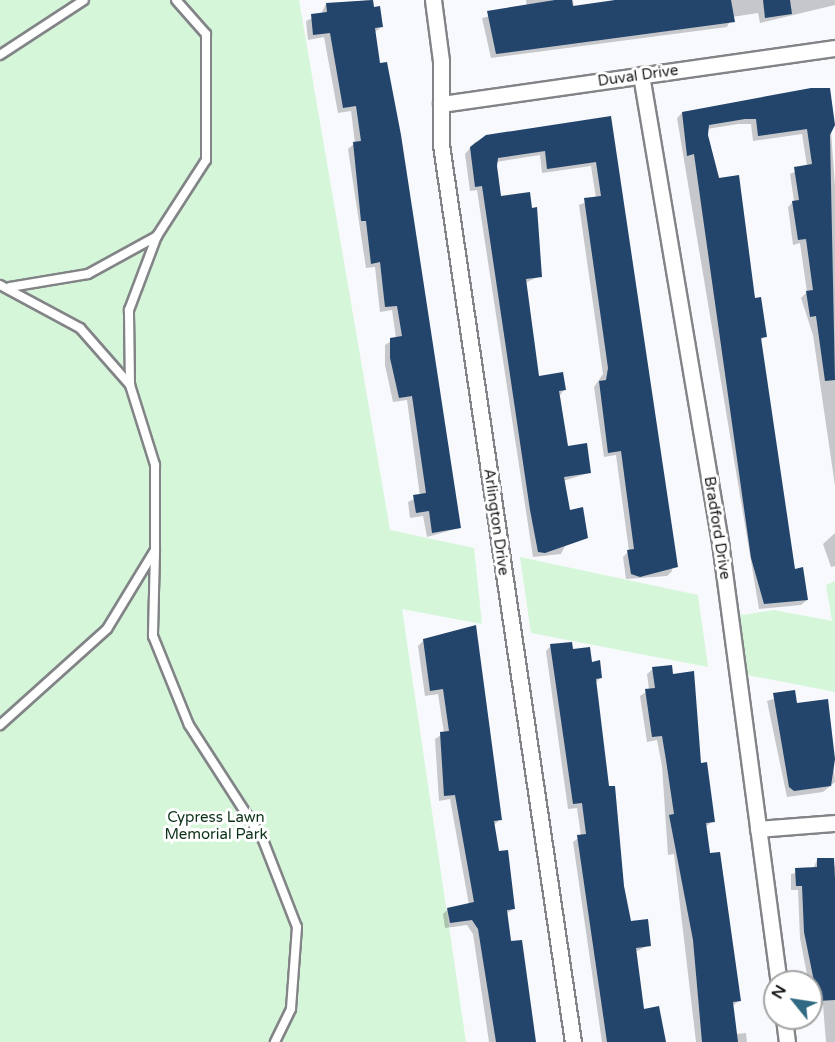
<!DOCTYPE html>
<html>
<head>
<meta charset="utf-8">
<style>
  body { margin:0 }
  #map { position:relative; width:835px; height:1042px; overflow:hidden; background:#f7f9fd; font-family:"Varela Round",sans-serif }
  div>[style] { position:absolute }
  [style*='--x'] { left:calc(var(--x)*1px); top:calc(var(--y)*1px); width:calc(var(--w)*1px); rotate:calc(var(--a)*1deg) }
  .green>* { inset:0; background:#d5f6d9 }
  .shadow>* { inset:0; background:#0003 }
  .building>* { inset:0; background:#23446b }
  .roads { filter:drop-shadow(2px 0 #828487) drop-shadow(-2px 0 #828487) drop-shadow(0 2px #828487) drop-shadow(0 -2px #828487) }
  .lane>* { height:8px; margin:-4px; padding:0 4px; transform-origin:4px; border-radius:4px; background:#fff }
  .street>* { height:15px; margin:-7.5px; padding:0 7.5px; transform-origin:7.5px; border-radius:7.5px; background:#fff }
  span { translate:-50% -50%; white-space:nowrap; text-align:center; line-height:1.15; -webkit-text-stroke:6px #fff; paint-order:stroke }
  .street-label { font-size:15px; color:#1a1b1c }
  .park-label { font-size:15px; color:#0c3217 }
  .north { position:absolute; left:763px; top:970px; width:60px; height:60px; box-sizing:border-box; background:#fff; border:2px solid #a3a4a4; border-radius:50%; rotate:300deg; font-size:16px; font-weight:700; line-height:24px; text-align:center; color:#1a1b1c }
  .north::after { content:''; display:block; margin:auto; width:21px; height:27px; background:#306a83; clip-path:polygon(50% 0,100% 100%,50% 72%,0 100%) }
</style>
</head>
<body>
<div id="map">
  <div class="green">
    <div style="clip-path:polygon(0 0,299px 0,390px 530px,474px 548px,482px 624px,402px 609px,466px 1042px,0 1042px)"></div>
    <div style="clip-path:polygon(520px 557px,698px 595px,708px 667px,531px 633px)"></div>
    <div style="clip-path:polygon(835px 581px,835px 692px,737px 673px,729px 609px,743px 615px,774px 610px,832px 621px,826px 585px)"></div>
  </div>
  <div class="shadow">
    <div style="clip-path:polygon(371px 0,381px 27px,374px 33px,459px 528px,427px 537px,423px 516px,410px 518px,408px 502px,420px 496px,407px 400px,393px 402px,385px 365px,385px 345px,396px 338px,392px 310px,380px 312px,375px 267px,366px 268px,348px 149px,355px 143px,351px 111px,338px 113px,324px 37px,308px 40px,306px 21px,321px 14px,326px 4px)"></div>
    <div style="clip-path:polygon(526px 0,573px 0,574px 8px,621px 0,835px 0,835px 5px,760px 23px,758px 13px,732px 17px,727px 27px,491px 58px,482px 18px,527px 7px)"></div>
    <div style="clip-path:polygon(828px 90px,835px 186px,835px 486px,813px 335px,801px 298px,807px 292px,800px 243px,793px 245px,788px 207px,794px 201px,790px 174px,807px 166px,802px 134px,753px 141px,751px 124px,738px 124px,707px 129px,707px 135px,765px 336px,760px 341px,794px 570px,807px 600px,801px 605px,759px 609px,677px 118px,682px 113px)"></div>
    <div style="clip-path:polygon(610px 118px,672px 571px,667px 576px,626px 579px,623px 557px,629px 551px,616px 455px,604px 457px,594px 387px,603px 374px,579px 205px,596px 198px,591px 166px,542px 173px,540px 155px,496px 162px,500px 198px,540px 276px,525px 283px,538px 378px,565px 389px,560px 395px,567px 448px,589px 473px,563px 481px,568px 511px,587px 538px,565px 546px,561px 554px,533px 557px,477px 190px,470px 191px,465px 154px,475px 142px)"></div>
    <div style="clip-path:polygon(835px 533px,835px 566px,831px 567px,823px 544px)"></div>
    <div style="clip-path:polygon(424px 640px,500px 819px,494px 825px,498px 853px,514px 908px,506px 914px,532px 1042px,489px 1042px,473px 934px,467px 925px,445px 928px,443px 914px,448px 909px,469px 905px,450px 799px,439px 801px,435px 739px,444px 733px,438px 694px,425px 696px,418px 646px)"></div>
    <div style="clip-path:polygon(551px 646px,572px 650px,600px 678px,595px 684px,622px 886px,629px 923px,649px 945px,635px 952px,643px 1010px,664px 1042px,602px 1042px,573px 842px,581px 836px,577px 808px,568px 809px,546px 651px)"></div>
    <div style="clip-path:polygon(653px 669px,700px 764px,713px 821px,705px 827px,739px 1001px,732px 1006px,736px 1034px,746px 1033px,747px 1042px,696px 1042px,674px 854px,668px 855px,662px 766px,657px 740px,647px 742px,640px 696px,649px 690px,647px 674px)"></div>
    <div style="clip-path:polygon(794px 692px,796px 705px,827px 701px,835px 782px,823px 792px,787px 797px,767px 701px)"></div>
    <div style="clip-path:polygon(817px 860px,835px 866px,835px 1042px,826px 1042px,823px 1005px,813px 1006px,800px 938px,798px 890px,791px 890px,791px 874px,813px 869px)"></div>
  </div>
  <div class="building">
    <div style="clip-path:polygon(373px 0,374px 7px,380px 6px,383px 27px,375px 28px,380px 63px,387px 62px,401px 135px,461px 528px,432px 533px,429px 511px,416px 513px,413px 495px,426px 493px,412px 396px,399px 398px,390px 358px,390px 338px,402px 336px,397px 306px,385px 307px,380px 262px,371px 264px,366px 221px,361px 221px,353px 142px,361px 141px,356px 106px,343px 108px,330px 33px,313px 35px,311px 14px,327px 12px,326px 3px)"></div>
    <div style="clip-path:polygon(555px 0,572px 0,573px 6px,615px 0,731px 0,735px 22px,496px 54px,487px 11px)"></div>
    <div style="clip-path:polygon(763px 0,790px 0,792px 14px,765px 18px)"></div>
    <div style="clip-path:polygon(811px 88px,830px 88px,835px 125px,830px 135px,835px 380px,825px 381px,816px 316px,810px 317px,806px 291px,813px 290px,806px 239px,798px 240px,792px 201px,799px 200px,794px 167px,812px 164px,807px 129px,758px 136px,756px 119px,745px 119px,709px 125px,708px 135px,719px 178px,739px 175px,755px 298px,761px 297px,767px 337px,761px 338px,795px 569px,803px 567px,808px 600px,764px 604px,751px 558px,694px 154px,687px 156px,682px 112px)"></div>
    <div style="clip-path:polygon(611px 116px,678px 567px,640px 577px,631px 574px,627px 550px,634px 549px,621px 451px,608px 453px,599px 381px,606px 380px,608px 368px,584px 198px,601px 196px,596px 162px,547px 169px,545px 151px,498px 158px,497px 166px,501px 196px,530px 192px,532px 208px,537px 207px,542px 277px,526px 279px,539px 376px,563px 372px,566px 390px,559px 391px,568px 446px,587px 443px,591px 473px,564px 477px,570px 510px,583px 507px,588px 538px,545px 553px,538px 552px,530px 510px,482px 186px,475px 187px,470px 147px,486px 135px)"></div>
    <div style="clip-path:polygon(476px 625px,502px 820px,494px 821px,499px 851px,508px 850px,515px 909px,507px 910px,511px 941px,522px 940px,536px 1042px,496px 1042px,478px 929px,472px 920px,450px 923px,447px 908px,474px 902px,455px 795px,444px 796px,440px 732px,449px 731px,443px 689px,430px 691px,423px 639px)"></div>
    <div style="clip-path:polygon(572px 642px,573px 649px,590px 647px,592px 662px,600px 660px,602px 678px,596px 679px,609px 786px,615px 786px,624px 886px,631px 921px,648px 919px,651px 946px,636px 948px,644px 1009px,659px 1006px,666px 1042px,607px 1042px,577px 835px,586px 834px,582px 803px,573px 804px,550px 644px)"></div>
    <div style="clip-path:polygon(672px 665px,673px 674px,694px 671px,701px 763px,707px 762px,715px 822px,706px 823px,710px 853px,720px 852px,741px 1001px,733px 1002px,738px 1042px,702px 1042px,693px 940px,669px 815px,674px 814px,666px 760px,662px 736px,652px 737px,645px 689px,655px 688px,652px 667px)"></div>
    <div style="clip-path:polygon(795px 690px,797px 703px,828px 699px,835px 759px,831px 786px,794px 791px,789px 787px,773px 693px)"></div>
    <div style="clip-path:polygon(817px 858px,834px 858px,835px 879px,835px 1000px,818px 1001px,804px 932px,802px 886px,796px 886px,795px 868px,817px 867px)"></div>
  </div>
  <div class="roads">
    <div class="lane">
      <div style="--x:0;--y:55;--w:100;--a:-33.2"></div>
      <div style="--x:0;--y:285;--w:91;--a:28.3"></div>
      <div style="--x:80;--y:328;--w:76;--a:48.7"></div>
      <div style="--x:130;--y:385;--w:84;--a:72.6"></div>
      <div style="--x:155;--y:465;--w:85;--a:90"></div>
      <div style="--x:155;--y:550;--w:92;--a:121.3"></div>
      <div style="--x:107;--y:629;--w:144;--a:138.1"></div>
      <div style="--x:10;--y:287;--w:79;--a:-9.5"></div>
      <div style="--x:88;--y:274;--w:79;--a:-28.8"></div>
      <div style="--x:157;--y:236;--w:90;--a:-57.2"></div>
      <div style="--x:206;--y:160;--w:126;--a:-90"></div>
      <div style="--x:206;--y:34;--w:45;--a:-131.4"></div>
      <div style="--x:130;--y:385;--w:75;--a:-90.8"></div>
      <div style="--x:129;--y:310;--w:79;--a:-69.3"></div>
      <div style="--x:155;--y:552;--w:84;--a:91.4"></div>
      <div style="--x:153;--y:636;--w:96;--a:68"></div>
      <div style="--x:189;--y:725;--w:137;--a:57.2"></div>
      <div style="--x:263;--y:840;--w:93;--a:68.7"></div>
      <div style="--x:297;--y:927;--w:82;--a:94.2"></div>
      <div style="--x:291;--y:1009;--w:37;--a:116"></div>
    </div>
    <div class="street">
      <div style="--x:433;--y:0;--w:62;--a:82.5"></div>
      <div style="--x:441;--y:61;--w:84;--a:90"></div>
      <div style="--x:441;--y:145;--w:907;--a:81.63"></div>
      <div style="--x:641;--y:75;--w:474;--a:80.4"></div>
      <div style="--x:720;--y:542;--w:444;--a:82.4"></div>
      <div style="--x:441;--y:104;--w:398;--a:-8.1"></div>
      <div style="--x:758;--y:829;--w:77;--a:-4.5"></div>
      <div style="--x:784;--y:1018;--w:24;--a:83"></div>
    </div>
  </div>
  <div class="street-label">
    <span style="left:638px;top:76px;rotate:-8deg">Duval Drive</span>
    <span style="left:496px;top:522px;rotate:82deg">Arlington Drive</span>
    <span style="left:717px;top:528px;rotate:81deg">Bradford Drive</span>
  </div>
  <div class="park-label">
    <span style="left:216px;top:826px">Cypress Lawn<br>Memorial Park</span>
  </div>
  <div class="north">N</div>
</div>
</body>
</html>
